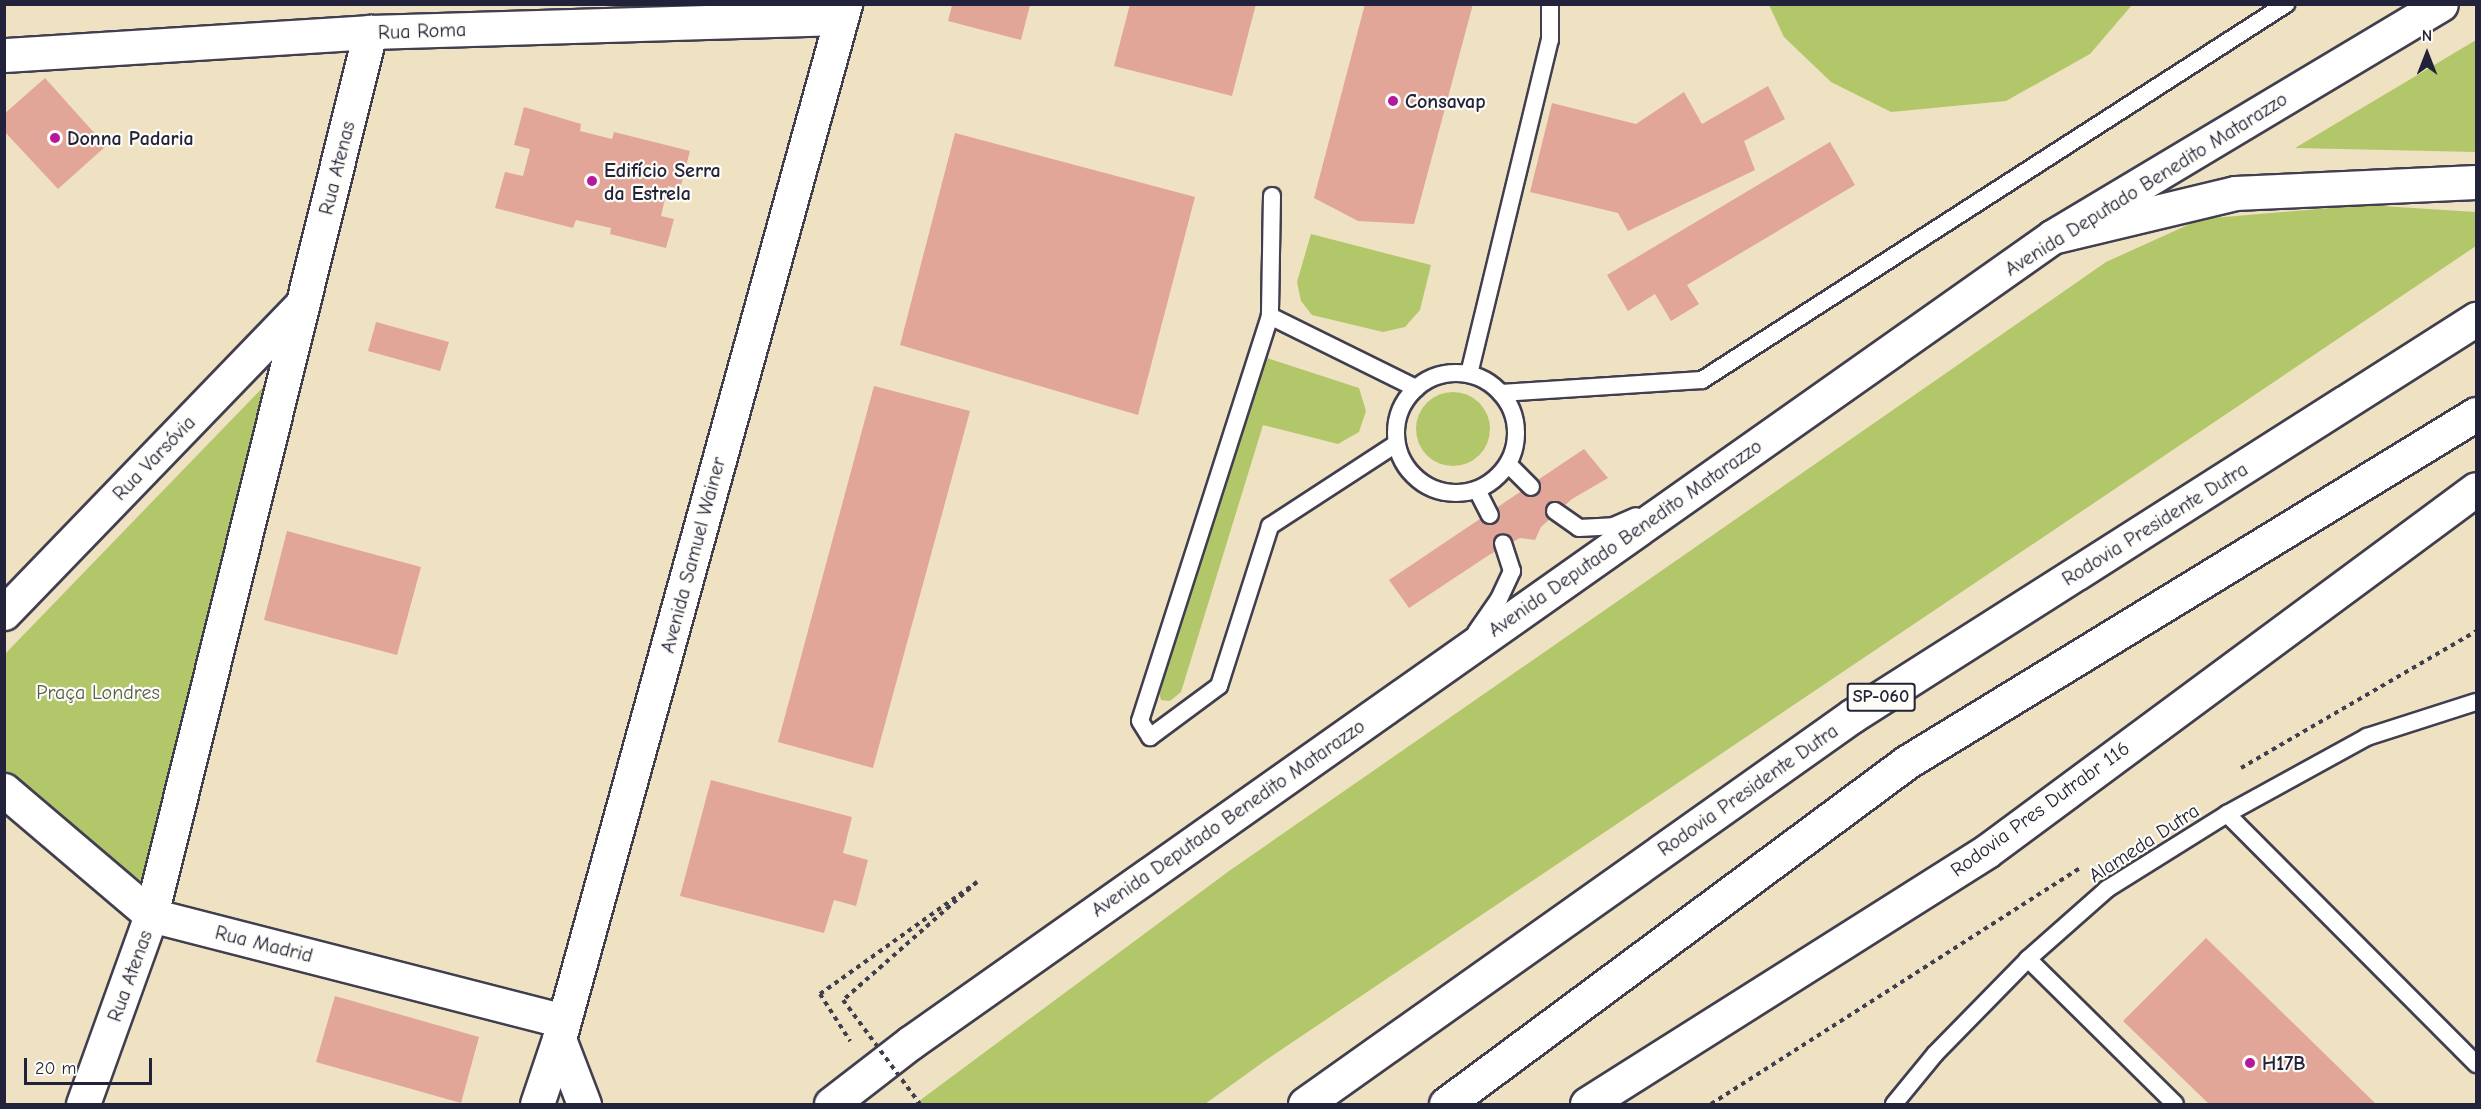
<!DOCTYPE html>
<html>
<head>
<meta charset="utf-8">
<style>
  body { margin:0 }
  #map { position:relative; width:2481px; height:1109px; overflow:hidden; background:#efe2c2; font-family:"Comic Neue",sans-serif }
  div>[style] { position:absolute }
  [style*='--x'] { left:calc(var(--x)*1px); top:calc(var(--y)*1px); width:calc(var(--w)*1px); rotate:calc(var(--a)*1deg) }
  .green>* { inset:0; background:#b2c76a }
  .round { border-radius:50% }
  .building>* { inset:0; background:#e2a698 }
  .path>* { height:4px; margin-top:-2px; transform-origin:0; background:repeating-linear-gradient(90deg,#413f4f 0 4.5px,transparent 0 9px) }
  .roads { filter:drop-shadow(2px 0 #413f4f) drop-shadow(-2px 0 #413f4f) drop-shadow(0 2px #413f4f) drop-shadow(0 -2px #413f4f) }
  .service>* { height:16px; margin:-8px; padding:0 8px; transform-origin:8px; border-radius:8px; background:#fff }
  .service>.ring { margin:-8px; padding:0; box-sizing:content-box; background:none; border:16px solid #fff; border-radius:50% }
  .minor>* { height:33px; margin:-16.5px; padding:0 16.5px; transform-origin:16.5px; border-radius:16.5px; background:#fff }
  .secondary>* { height:33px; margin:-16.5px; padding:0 16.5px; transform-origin:16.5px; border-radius:16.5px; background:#fff }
  .primary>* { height:33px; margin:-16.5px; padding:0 16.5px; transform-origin:16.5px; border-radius:16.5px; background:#fff }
  .motorway>* { height:33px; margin:-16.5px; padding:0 16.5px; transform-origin:16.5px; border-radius:16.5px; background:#fff }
  .path-bridge>* { height:4px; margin-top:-2px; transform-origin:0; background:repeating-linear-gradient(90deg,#413f4f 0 4.5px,transparent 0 9px) }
  .dots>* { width:16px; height:16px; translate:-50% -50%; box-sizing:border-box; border:3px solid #fdfcf7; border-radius:50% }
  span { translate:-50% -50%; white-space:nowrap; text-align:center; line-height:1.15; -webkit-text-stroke:4.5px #fdfcf7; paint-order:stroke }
  .shield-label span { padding:2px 4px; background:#fdfcf7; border:2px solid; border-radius:4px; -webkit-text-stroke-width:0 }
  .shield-label { font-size:18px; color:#22223b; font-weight:700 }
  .street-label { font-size:20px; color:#22223b }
  .poi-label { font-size:20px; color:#22223b; font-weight:700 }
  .left { translate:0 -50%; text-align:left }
  .park-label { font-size:20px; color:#545c4b }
  .frame { position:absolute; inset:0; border:6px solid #22223b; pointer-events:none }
  .north { position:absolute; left:2397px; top:24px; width:60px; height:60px; -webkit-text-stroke:4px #fdfcf7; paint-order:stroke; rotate:0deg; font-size:16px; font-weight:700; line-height:24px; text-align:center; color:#22223b }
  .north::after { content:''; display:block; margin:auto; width:21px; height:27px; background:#22223b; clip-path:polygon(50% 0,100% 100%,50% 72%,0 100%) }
  .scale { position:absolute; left:24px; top:1058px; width:128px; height:27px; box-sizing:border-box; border:3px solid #22223b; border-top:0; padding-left:8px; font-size:18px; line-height:21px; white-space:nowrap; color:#22223b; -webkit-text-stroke:4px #fdfcf7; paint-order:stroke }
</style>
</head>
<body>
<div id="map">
  <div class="green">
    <div style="clip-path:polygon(1769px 5px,2132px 5px,2090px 54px,2006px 101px,1891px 112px,1831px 82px,1784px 37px)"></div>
    <div style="clip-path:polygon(2476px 40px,2476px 152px,2295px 148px)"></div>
    <div style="clip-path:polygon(2366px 205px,2476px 212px,2476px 246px,1266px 1060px,1205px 1104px,915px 1104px,1229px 871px,2106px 262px,2201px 219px)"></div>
    <div style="clip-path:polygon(1311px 234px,1431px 265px,1420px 310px,1405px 327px,1383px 332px,1312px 315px,1301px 301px,1297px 282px)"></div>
    <div style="clip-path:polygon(1264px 357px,1359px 388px,1366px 411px,1359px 432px,1338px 444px,1263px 425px,1181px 692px,1170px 701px,1161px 700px,1158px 688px)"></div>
    <div style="clip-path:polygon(267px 383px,149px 887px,5px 777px,4px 655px)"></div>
    <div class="round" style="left:1416px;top:392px;width:74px;height:74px"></div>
  </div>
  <div class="building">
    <div style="clip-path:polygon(1130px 4px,1256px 4px,1232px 96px,1114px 66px)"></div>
    <div style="clip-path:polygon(1365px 4px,1473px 4px,1414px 224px,1358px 221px,1314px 198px)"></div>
    <div style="clip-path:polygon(952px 5px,1030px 5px,1021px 40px,948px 21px)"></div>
    <div style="clip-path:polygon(45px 78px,106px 146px,58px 189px,4px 131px,4px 114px)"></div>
    <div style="clip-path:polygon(1768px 86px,1785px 119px,1744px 141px,1755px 170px,1628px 231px,1618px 213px,1530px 192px,1552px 103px,1636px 124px,1684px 92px,1702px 124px)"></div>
    <div style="clip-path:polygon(524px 107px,581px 124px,580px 131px,612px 139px,614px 132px,690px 151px,680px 189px,668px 186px,661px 216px,674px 219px,666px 248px,610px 234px,611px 228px,576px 220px,573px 228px,495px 208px,505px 172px,523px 176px,530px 149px,514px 145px)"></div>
    <div style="clip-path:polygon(955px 133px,1195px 197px,1138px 415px,900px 345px)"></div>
    <div style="clip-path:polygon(1830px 142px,1855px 185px,1687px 285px,1699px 304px,1671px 321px,1655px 294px,1628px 311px,1607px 275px)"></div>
    <div style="clip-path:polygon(376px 322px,449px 342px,440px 371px,368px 351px)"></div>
    <div style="clip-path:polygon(874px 386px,970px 411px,873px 768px,778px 742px)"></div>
    <div style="clip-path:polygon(1584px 449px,1608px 478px,1572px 499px,1541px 527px,1535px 540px,1520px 538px,1489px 555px,1409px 608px,1389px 580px)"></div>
    <div style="clip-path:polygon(287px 531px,421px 567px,397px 655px,264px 620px)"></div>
    <div style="clip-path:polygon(711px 780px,852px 817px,843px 853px,868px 860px,856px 906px,834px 900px,824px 933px,680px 896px)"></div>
    <div style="clip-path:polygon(2206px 938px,2376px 1104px,2209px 1104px,2123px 1021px)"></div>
    <div style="clip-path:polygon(335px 996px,479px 1037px,461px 1103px,316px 1062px)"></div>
  </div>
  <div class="path">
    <div style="--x:2241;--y:768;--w:272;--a:-30.2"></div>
    <div style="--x:820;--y:994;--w:56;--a:57.4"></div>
    <div style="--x:1711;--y:1104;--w:440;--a:-32.6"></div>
  </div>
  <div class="roads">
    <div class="service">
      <div style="--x:1272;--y:196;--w:120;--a:91"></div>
      <div style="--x:1270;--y:316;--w:163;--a:26.3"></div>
      <div style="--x:1270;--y:316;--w:425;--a:107.8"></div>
      <div style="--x:1140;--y:721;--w:19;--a:58"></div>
      <div style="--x:1150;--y:737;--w:86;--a:-36.5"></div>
      <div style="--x:1219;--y:686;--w:168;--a:-72.3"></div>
      <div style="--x:1270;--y:526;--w:150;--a:-33.1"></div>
      <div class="ring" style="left:1396px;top:373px;width:104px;height:104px"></div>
      <div style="--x:1469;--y:374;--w:344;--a:-76.4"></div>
      <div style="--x:1550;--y:40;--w:36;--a:-90"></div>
      <div style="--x:1501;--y:393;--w:201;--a:-3.7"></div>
      <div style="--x:1702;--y:380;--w:695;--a:-32.77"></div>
      <div style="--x:1509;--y:465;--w:31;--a:45"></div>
      <div style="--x:1477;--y:490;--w:28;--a:63"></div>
      <div style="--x:1555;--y:511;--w:29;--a:35"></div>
      <div style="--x:1579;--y:528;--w:34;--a:-3"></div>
      <div style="--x:1613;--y:526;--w:25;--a:-23"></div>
      <div style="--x:1476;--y:632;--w:40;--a:-55.1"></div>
      <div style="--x:1499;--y:599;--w:31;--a:-65"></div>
      <div style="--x:1512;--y:571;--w:29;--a:-108"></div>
      <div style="--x:2227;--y:814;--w:353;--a:45.1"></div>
      <div style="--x:2028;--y:959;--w:206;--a:44.6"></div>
      <div style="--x:1894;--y:1104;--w:65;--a:-50.6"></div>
      <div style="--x:1935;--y:1054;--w:133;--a:-45.6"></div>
      <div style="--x:2028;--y:959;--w:106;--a:-41.5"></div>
      <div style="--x:2107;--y:889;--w:142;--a:-32"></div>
      <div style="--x:2227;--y:814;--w:160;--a:-28.8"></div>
      <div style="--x:2367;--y:737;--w:114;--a:-17.8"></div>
    </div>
    <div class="minor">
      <div style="--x:4;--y:613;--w:429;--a:-46"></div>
      <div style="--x:4;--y:790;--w:193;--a:40.4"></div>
      <div style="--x:151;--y:915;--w:426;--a:14.4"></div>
      <div style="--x:83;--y:1104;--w:201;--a:-70.2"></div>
      <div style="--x:151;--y:915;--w:910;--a:-76.07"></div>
    </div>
    <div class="secondary">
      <div style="--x:4;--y:55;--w:367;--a:-3.6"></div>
      <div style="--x:370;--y:32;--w:471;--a:-1.7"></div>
      <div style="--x:559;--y:1039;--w:70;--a:69"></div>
      <div style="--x:910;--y:1043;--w:1398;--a:-35.21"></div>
      <div style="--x:2052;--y:237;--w:453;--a:-30.9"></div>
      <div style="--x:537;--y:1104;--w:69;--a:-71.3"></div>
      <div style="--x:559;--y:1039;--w:1074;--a:-74.55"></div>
    </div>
    <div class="primary">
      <div style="--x:831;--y:1104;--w:100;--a:-37.7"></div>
      <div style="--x:1587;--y:1104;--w:473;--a:-32.3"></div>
      <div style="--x:1987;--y:851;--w:608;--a:-36.51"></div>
    </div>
    <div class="motorway">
      <div style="--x:2052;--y:237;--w:188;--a:-13.5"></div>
      <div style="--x:2235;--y:193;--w:241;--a:-2.6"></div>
      <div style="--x:1305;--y:1104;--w:671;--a:-35.35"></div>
      <div style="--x:1852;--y:716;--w:740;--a:-32.47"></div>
      <div style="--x:1446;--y:1104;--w:574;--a:-36.57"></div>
      <div style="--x:1907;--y:762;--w:667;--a:-31.45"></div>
    </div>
  </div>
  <div class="path-bridge">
    <div style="--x:820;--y:994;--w:193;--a:-35.5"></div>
    <div style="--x:977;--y:882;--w:179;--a:138.6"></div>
    <div style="--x:843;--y:1000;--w:129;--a:53.5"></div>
  </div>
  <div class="dots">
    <div style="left:1393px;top:101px;background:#b5179e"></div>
    <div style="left:55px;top:138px;background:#b5179e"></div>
    <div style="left:592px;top:181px;background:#b5179e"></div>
    <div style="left:2250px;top:1063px;background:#b5179e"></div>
  </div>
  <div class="shield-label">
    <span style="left:1881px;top:697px">SP-060</span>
  </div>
  <div class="street-label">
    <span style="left:422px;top:31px;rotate:-2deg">Rua Roma</span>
    <span style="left:337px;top:168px;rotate:-76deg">Rua Atenas</span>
    <span style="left:2146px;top:184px;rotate:-32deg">Avenida Deputado Benedito Matarazzo</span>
    <span style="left:154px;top:458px;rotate:-46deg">Rua Varsóvia</span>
    <span style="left:2155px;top:524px;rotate:-32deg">Rodovia Presidente Dutra</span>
    <span style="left:1625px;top:538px;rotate:-35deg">Avenida Deputado Benedito Matarazzo</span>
    <span style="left:693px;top:555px;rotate:-75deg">Avenida Samuel Wainer</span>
    <span style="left:1748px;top:790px;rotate:-35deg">Rodovia Presidente Dutra</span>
    <span style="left:2040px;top:809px;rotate:-36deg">Rodovia Pres Dutrabr 116</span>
    <span style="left:1228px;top:818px;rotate:-35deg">Avenida Deputado Benedito Matarazzo</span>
    <span style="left:2144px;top:843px;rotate:-33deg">Alameda Dutra</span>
    <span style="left:264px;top:944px;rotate:14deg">Rua Madrid</span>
    <span style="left:130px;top:976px;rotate:-70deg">Rua Atenas</span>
  </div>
  <div class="poi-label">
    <span class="left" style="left:1405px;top:101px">Consavap</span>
    <span class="left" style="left:67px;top:138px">Donna Padaria</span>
    <span class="left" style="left:604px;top:182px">Edifício Serra<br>da Estrela</span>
    <span class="left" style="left:2262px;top:1063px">H17B</span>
  </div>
  <div class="park-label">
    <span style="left:98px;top:692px">Praça Londres</span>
  </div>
  <div class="frame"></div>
  <div class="north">N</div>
  <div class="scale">20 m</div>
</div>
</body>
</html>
